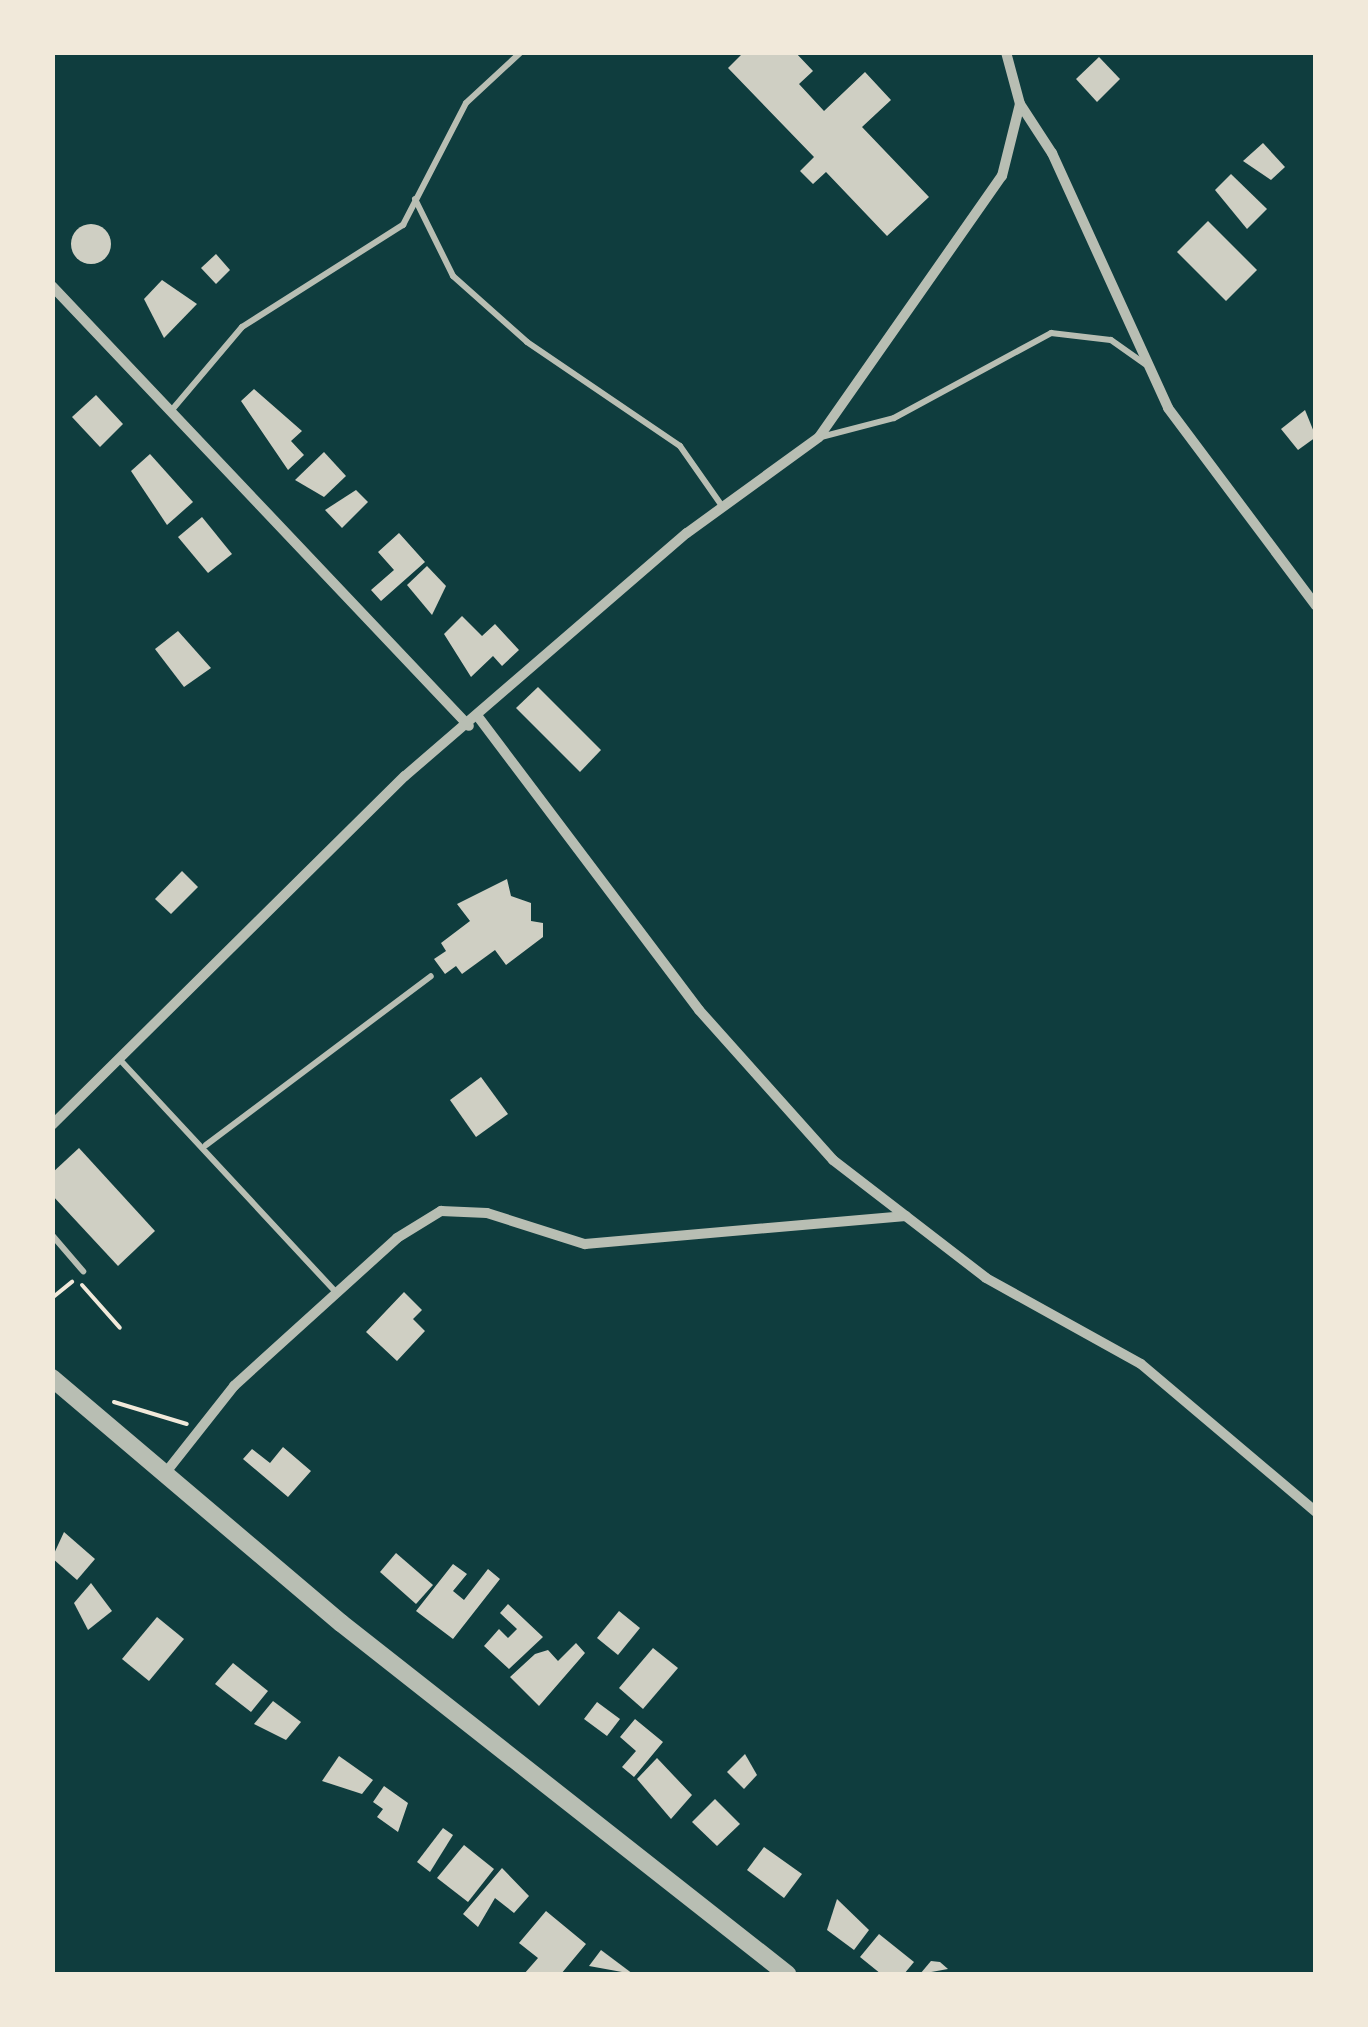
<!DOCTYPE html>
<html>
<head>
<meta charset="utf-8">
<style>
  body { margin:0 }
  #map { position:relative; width:1368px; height:2027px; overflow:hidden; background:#0f3d3e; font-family:"Sofia Sans Condensed",sans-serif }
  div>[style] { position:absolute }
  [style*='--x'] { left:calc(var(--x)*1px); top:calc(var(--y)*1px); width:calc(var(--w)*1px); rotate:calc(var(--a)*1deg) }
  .building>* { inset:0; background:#cfcfc3 }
  .round { border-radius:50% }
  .path>* { height:4px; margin:-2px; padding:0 2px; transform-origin:2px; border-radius:2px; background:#f1e9da }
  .service>* { height:6px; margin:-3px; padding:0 3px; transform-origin:3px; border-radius:3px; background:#b8beb3 }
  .minor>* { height:10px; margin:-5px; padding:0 5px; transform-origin:5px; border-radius:5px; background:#b8beb3 }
  .tertiary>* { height:18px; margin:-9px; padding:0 9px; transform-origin:9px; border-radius:9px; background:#b8beb3 }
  span { translate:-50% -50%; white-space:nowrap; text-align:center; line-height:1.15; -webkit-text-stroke:10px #f1e9da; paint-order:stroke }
  .frame { position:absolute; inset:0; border:55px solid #f1e9da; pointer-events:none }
</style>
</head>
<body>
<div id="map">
  <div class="building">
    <div style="clip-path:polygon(744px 52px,795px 52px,813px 71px,799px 84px,824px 111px,865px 72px,891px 100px,862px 127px,929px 197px,887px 236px,826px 172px,813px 184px,800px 171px,814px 157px,728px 68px)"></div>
    <div style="clip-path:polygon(1099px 57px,1120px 79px,1097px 102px,1076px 79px)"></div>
    <div style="clip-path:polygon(1263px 143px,1285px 167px,1271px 180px,1243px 161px)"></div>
    <div style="clip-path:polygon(1231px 174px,1267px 209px,1247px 229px,1215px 190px)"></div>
    <div style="clip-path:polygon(1208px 221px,1257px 270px,1226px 301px,1177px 252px)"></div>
    <div class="round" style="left:71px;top:224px;width:40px;height:40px"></div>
    <div style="clip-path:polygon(216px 254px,230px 270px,216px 284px,201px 268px)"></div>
    <div style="clip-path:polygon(162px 280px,197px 304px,164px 338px,144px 299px)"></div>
    <div style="clip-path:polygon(254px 389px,302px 431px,291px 441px,304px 455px,288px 470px,241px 401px)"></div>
    <div style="clip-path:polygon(96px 395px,123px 424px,100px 447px,72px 417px)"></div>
    <div style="clip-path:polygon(1305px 410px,1316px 437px,1298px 450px,1281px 429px)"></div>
    <div style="clip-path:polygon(324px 452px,346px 476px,324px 497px,295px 480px)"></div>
    <div style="clip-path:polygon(150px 454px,193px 502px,167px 525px,131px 471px)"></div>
    <div style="clip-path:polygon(356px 490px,368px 502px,342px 528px,325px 510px)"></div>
    <div style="clip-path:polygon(202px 517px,232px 554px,208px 573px,178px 537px)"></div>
    <div style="clip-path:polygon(399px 533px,425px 562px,381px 601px,371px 590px,394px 570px,378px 552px)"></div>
    <div style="clip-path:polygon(427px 566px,446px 586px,432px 615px,407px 585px)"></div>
    <div style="clip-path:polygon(462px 616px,482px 636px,495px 624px,519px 650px,502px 666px,493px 656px,471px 677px,444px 634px)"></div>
    <div style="clip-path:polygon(178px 631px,211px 668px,184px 687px,155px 649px)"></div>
    <div style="clip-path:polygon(538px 687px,601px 750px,580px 772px,516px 708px)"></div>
    <div style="clip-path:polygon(182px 871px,198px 887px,171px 914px,155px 899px)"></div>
    <div style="clip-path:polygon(507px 879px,511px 896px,531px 903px,531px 921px,543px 923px,543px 937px,506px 965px,495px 950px,462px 974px,456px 966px,445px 974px,434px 959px,446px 951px,441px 943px,470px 921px,457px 904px)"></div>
    <div style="clip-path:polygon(481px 1077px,508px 1114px,476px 1137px,450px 1100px)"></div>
    <div style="clip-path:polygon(79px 1148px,155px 1231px,118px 1266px,52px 1195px,52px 1173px)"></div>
    <div style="clip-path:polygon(404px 1292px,422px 1310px,413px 1319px,425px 1331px,397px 1361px,366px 1332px)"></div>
    <div style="clip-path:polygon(283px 1447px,311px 1471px,288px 1497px,243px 1459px,252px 1449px,270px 1463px)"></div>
    <div style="clip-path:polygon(64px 1532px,95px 1559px,77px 1580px,52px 1558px)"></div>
    <div style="clip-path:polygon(396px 1553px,433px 1585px,416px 1604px,380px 1572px)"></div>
    <div style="clip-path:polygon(453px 1564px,467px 1574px,453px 1591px,464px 1600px,488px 1569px,500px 1579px,453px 1639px,416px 1611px)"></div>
    <div style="clip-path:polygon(91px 1583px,112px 1611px,88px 1630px,74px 1603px)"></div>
    <div style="clip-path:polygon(508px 1604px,543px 1637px,509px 1669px,484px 1646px,499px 1629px,508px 1638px,517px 1629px,500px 1613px)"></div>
    <div style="clip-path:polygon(619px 1611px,640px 1628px,618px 1655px,597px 1638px)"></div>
    <div style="clip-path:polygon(157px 1617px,184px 1639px,149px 1681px,122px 1659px)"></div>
    <div style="clip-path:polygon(576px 1643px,585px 1653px,539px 1706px,510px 1677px,535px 1654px,548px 1650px,558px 1661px)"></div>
    <div style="clip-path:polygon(653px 1648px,678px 1668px,643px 1709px,619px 1688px)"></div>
    <div style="clip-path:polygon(233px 1663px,268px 1691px,251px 1712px,215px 1684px)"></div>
    <div style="clip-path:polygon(273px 1701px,301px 1722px,286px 1740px,254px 1724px)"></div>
    <div style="clip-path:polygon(597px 1702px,620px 1719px,607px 1736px,584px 1719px)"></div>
    <div style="clip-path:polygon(635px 1719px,663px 1742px,634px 1777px,622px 1767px,636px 1751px,620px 1737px)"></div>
    <div style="clip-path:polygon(745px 1754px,757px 1775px,744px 1789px,727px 1772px)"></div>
    <div style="clip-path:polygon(339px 1756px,373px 1780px,362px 1794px,322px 1781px)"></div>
    <div style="clip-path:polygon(657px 1758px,692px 1795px,671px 1819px,637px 1779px)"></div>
    <div style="clip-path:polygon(384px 1786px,408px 1803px,398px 1832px,377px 1817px,383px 1809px,373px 1802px)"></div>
    <div style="clip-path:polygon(715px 1799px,740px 1824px,717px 1846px,692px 1822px)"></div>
    <div style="clip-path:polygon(443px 1828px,453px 1835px,430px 1872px,417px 1862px)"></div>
    <div style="clip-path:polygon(464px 1845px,494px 1869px,468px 1902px,437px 1878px)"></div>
    <div style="clip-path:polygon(764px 1847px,802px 1874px,784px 1898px,747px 1870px)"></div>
    <div style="clip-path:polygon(502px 1868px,529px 1896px,514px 1913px,495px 1898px,478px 1927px,463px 1914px)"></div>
    <div style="clip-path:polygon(837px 1899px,869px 1930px,854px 1950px,827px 1930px)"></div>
    <div style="clip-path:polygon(546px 1911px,586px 1944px,561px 1974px,524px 1974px,538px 1958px,519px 1943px)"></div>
    <div style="clip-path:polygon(879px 1934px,914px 1962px,904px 1974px,881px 1974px,860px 1957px)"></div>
    <div style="clip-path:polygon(601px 1950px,633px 1974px,589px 1966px)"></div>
    <div style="clip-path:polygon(931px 1961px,940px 1962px,948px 1969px,920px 1974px)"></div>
  </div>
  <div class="path">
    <div style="--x:82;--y:1285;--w:57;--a:48.5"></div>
    <div style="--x:52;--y:1298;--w:26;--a:-39"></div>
    <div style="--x:114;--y:1402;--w:76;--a:16.8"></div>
  </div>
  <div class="service">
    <div style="--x:415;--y:199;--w:86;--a:63.7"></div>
    <div style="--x:453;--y:276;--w:99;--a:41.7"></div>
    <div style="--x:527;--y:342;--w:185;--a:34.2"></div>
    <div style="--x:680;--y:446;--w:73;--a:55"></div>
    <div style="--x:171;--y:411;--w:110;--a:-49.8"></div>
    <div style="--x:242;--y:327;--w:191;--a:-32.4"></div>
    <div style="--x:403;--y:225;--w:137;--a:-62.7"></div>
    <div style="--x:466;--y:103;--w:75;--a:-42.8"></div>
    <div style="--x:821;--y:437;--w:75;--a:-14.6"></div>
    <div style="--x:894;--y:418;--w:179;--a:-28.4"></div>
    <div style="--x:1051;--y:333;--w:60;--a:6.7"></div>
    <div style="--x:1111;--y:340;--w:42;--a:35.2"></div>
    <div style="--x:122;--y:1062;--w:314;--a:47.1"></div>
    <div style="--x:206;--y:1145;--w:281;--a:-36.9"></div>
    <div style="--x:52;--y:1235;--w:48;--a:49.3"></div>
  </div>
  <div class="minor">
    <div style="--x:1020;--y:104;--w:59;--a:56.9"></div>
    <div style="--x:1052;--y:153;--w:280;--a:65.5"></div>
    <div style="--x:1168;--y:408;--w:247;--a:53.2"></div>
    <div style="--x:52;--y:286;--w:606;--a:46.54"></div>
    <div style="--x:479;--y:718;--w:366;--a:53"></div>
    <div style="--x:699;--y:1010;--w:201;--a:48.2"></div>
    <div style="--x:833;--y:1160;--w:193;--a:37.6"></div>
    <div style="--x:986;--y:1278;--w:177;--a:29"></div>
    <div style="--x:1141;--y:1364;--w:229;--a:40.2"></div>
    <div style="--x:52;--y:1125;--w:496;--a:-44.7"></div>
    <div style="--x:405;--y:776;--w:372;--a:-40.8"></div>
    <div style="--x:687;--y:533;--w:163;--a:-36"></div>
    <div style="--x:819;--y:437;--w:319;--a:-55"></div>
    <div style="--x:1002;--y:176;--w:74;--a:-76"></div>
    <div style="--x:1020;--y:104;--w:54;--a:-105.1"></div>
    <div style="--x:163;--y:1476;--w:115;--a:-51.7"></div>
    <div style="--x:234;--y:1386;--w:220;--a:-42.2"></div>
    <div style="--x:397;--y:1238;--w:52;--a:-31.5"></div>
    <div style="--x:441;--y:1211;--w:46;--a:2.5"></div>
    <div style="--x:487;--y:1213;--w:103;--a:17.6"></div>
    <div style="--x:585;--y:1244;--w:322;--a:-5"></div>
  </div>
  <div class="tertiary">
    <div style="--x:52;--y:1378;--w:379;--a:40.3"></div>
    <div style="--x:341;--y:1623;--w:568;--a:38.2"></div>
  </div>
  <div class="frame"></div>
</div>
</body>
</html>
